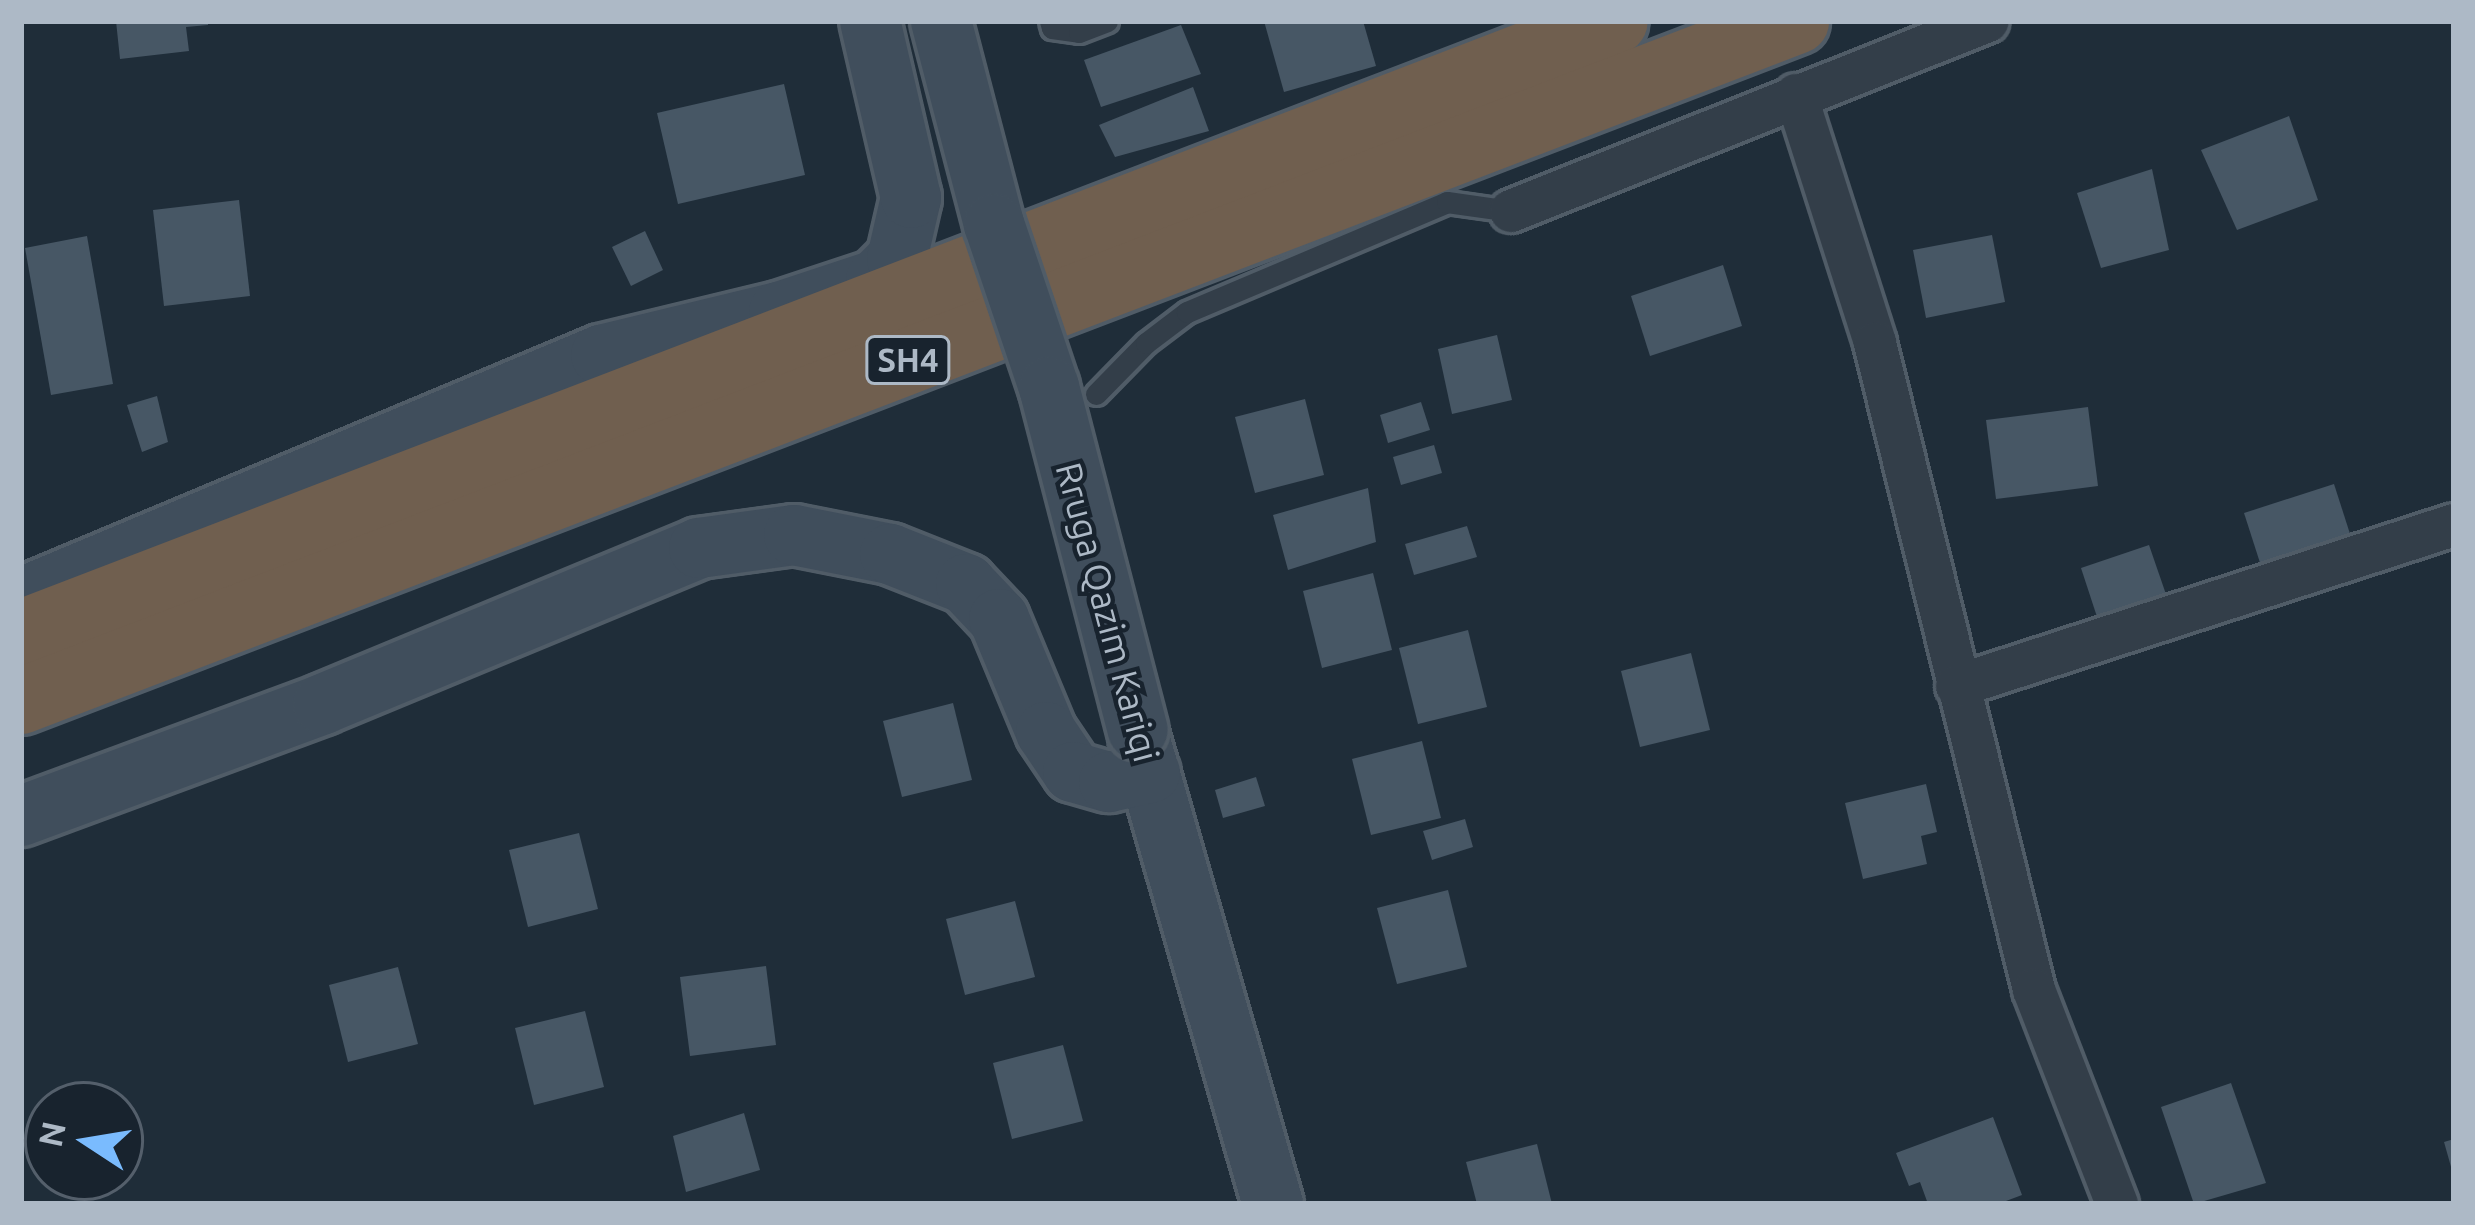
<!DOCTYPE html>
<html>
<head>
<meta charset="utf-8">
<style>
  body { margin:0 }
  #map { position:relative; width:2475px; height:1225px; overflow:hidden; background:#1f2d39; font-family:Ubuntu,sans-serif }
  div>[style] { position:absolute }
  [style*='--x'] { left:calc(var(--x)*1px); top:calc(var(--y)*1px); width:calc(var(--w)*1px); rotate:calc(var(--a)*1deg) }
  .building>* { inset:0; background:#475765 }
  .roads { filter:drop-shadow(3px 0 #505c67) drop-shadow(-3px 0 #505c67) drop-shadow(0 3px #505c67) drop-shadow(0 -3px #505c67) }
  .lane>* { height:21px; margin:-10.5px; padding:0 10.5px; transform-origin:10.5px; border-radius:10.5px; background:#333e49 }
  .street>* { height:42px; margin:-21px; padding:0 21px; transform-origin:21px; border-radius:21px; background:#333e49 }
  .secondary>* { height:60px; margin:-30px; padding:0 30px; transform-origin:30px; border-radius:30px; background:#404e5c }
  .highway>* { height:66px; margin:-33px; padding:0 33px; transform-origin:33px; border-radius:33px; background:#705f4f }
  .bridges { filter:drop-shadow(3px 0 #505c67) drop-shadow(-3px 0 #505c67) drop-shadow(0 3px #505c67) drop-shadow(0 -3px #505c67) }
  .secondary-bridge>* { height:60px; margin:-30px; padding:0 30px; transform-origin:30px; border-radius:30px; background:#404e5c }
  span { translate:-50% -50%; white-space:nowrap; text-align:center; line-height:1.15; -webkit-text-stroke:9px #18232e; paint-order:stroke }
  .shield-label span { padding:3px 9px; background:#18232e; border:3px solid; border-radius:9px; -webkit-text-stroke-width:0 }
  .shield-label { font-size:33px; color:#adb9c6; font-weight:700 }
  .street-label { font-size:36px; color:#adb9c6 }
  .frame { position:absolute; inset:0; border:24px solid #adb9c6; pointer-events:none }
  .north { position:absolute; left:24px; top:1081px; width:120px; height:120px; box-sizing:border-box; background:#18232e; border:3px solid #545f6b; border-radius:50%; rotate:282deg; font-size:33px; font-weight:700; line-height:48px; text-align:center; color:#adb9c6 }
  .north::after { content:''; display:block; margin:auto; width:42px; height:54px; background:#7abbfe; clip-path:polygon(50% 0,100% 100%,50% 72%,0 100%) }
</style>
</head>
<body>
<div id="map">
  <div class="building">
    <div style="clip-path:polygon(116px 21px,208px 21px,208px 25px,186px 27px,189px 51px,120px 59px)"></div>
    <div style="clip-path:polygon(1264px 21px,1363px 21px,1376px 66px,1284px 92px)"></div>
    <div style="clip-path:polygon(1181px 25px,1201px 74px,1101px 107px,1084px 60px)"></div>
    <div style="clip-path:polygon(784px 84px,805px 175px,678px 204px,657px 113px)"></div>
    <div style="clip-path:polygon(1193px 87px,1209px 131px,1115px 157px,1099px 125px)"></div>
    <div style="clip-path:polygon(2289px 116px,2318px 200px,2237px 230px,2201px 150px)"></div>
    <div style="clip-path:polygon(2152px 169px,2169px 250px,2101px 268px,2077px 193px)"></div>
    <div style="clip-path:polygon(239px 200px,250px 296px,164px 306px,153px 210px)"></div>
    <div style="clip-path:polygon(645px 231px,663px 270px,631px 286px,612px 247px)"></div>
    <div style="clip-path:polygon(1992px 235px,2005px 302px,1926px 318px,1913px 250px)"></div>
    <div style="clip-path:polygon(87px 236px,113px 384px,51px 395px,25px 248px)"></div>
    <div style="clip-path:polygon(1723px 265px,1742px 326px,1650px 356px,1631px 296px)"></div>
    <div style="clip-path:polygon(1497px 335px,1512px 400px,1452px 414px,1438px 349px)"></div>
    <div style="clip-path:polygon(157px 396px,168px 442px,142px 452px,127px 405px)"></div>
    <div style="clip-path:polygon(1305px 399px,1324px 475px,1255px 493px,1235px 417px)"></div>
    <div style="clip-path:polygon(1421px 402px,1430px 430px,1388px 443px,1380px 415px)"></div>
    <div style="clip-path:polygon(2088px 407px,2098px 486px,1996px 499px,1986px 420px)"></div>
    <div style="clip-path:polygon(1434px 445px,1442px 473px,1401px 485px,1393px 457px)"></div>
    <div style="clip-path:polygon(2334px 484px,2352px 540px,2262px 569px,2244px 513px)"></div>
    <div style="clip-path:polygon(1368px 488px,1376px 542px,1288px 570px,1273px 515px)"></div>
    <div style="clip-path:polygon(1467px 526px,1477px 557px,1414px 575px,1405px 544px)"></div>
    <div style="clip-path:polygon(2149px 545px,2169px 603px,2100px 626px,2081px 568px)"></div>
    <div style="clip-path:polygon(1373px 573px,1392px 650px,1322px 668px,1303px 591px)"></div>
    <div style="clip-path:polygon(1468px 630px,1487px 707px,1418px 724px,1399px 648px)"></div>
    <div style="clip-path:polygon(1691px 653px,1710px 730px,1640px 747px,1621px 671px)"></div>
    <div style="clip-path:polygon(953px 703px,972px 780px,902px 797px,883px 721px)"></div>
    <div style="clip-path:polygon(1422px 741px,1441px 818px,1371px 835px,1352px 759px)"></div>
    <div style="clip-path:polygon(1256px 777px,1265px 806px,1223px 818px,1215px 790px)"></div>
    <div style="clip-path:polygon(1926px 784px,1937px 832px,1921px 836px,1927px 864px,1863px 879px,1845px 803px)"></div>
    <div style="clip-path:polygon(1465px 819px,1473px 847px,1432px 860px,1423px 831px)"></div>
    <div style="clip-path:polygon(579px 833px,598px 909px,528px 927px,509px 850px)"></div>
    <div style="clip-path:polygon(1448px 890px,1467px 967px,1397px 984px,1377px 908px)"></div>
    <div style="clip-path:polygon(1015px 901px,1035px 977px,965px 995px,946px 919px)"></div>
    <div style="clip-path:polygon(766px 966px,776px 1045px,690px 1056px,680px 977px)"></div>
    <div style="clip-path:polygon(398px 967px,418px 1044px,348px 1062px,329px 985px)"></div>
    <div style="clip-path:polygon(585px 1011px,604px 1087px,534px 1105px,515px 1028px)"></div>
    <div style="clip-path:polygon(1063px 1045px,1083px 1121px,1012px 1139px,993px 1063px)"></div>
    <div style="clip-path:polygon(2231px 1083px,2266px 1183px,2194px 1204px,2161px 1107px)"></div>
    <div style="clip-path:polygon(744px 1113px,760px 1170px,686px 1192px,673px 1136px)"></div>
    <div style="clip-path:polygon(1993px 1117px,2022px 1195px,1998px 1204px,1928px 1204px,1920px 1182px,1909px 1186px,1896px 1153px)"></div>
    <div style="clip-path:polygon(2454px 1139px,2454px 1174px,2453px 1174px,2444px 1142px)"></div>
    <div style="clip-path:polygon(1537px 1144px,1552px 1204px,1477px 1204px,1466px 1162px)"></div>
  </div>
  <div class="roads">
    <div class="lane">
      <div style="--x:1050;--y:21;--w:7;--a:74"></div>
      <div style="--x:1052;--y:28;--w:27;--a:8"></div>
      <div style="--x:1079;--y:32;--w:30;--a:-21"></div>
      <div style="--x:1096;--y:394;--w:71;--a:-45.6"></div>
      <div style="--x:1146;--y:343;--w:51;--a:-37.1"></div>
      <div style="--x:1187;--y:312;--w:282;--a:-22.9"></div>
      <div style="--x:1447;--y:202;--w:65;--a:8"></div>
    </div>
    <div class="street">
      <div style="--x:1796;--y:95;--w:260;--a:72.3"></div>
      <div style="--x:1875;--y:343;--w:666;--a:76.19"></div>
      <div style="--x:2034;--y:990;--w:230;--a:68.8"></div>
      <div style="--x:1511;--y:211;--w:513;--a:-21.72"></div>
      <div style="--x:1957;--y:686;--w:522;--a:-17.95"></div>
    </div>
    <div class="secondary">
      <div style="--x:21;--y:598;--w:629;--a:-22.73"></div>
      <div style="--x:601;--y:355;--w:183;--a:-13.6"></div>
      <div style="--x:779;--y:312;--w:102;--a:-18.3"></div>
      <div style="--x:876;--y:280;--w:30;--a:-45"></div>
      <div style="--x:897;--y:259;--w:63;--a:-77.1"></div>
      <div style="--x:911;--y:198;--w:182;--a:-103"></div>
      <div style="--x:1139;--y:737;--w:486;--a:74"></div>
      <div style="--x:21;--y:816;--w:322;--a:-20.3"></div>
      <div style="--x:323;--y:704;--w:407;--a:-22.5"></div>
      <div style="--x:699;--y:548;--w:96;--a:-7.8"></div>
      <div style="--x:794;--y:535;--w:98;--a:11.2"></div>
      <div style="--x:890;--y:554;--w:82;--a:21.5"></div>
      <div style="--x:966;--y:584;--w:48;--a:46.7"></div>
      <div style="--x:999;--y:619;--w:122;--a:67.4"></div>
      <div style="--x:1046;--y:732;--w:48;--a:56"></div>
      <div style="--x:1073;--y:772;--w:37;--a:16"></div>
      <div style="--x:1109;--y:782;--w:42;--a:-12.4"></div>
    </div>
    <div class="highway">
      <div style="--x:21;--y:633;--w:1707;--a:-21"></div>
      <div style="--x:21;--y:701;--w:1901;--a:-20.96"></div>
    </div>
  </div>
  <div class="bridges">
    <div class="secondary-bridge">
      <div style="--x:941;--y:21;--w:210;--a:75.4"></div>
      <div style="--x:994;--y:224;--w:172;--a:71.4"></div>
      <div style="--x:1049;--y:387;--w:354;--a:75.5"></div>
    </div>
  </div>
  <div class="shield-label">
    <span style="left:908px;top:360px">SH4</span>
  </div>
  <div class="street-label">
    <span style="left:1108px;top:612px;rotate:75deg">Rruga Qazim Kariqi</span>
  </div>
  <div class="frame"></div>
  <div class="north">N</div>
</div>
</body>
</html>
